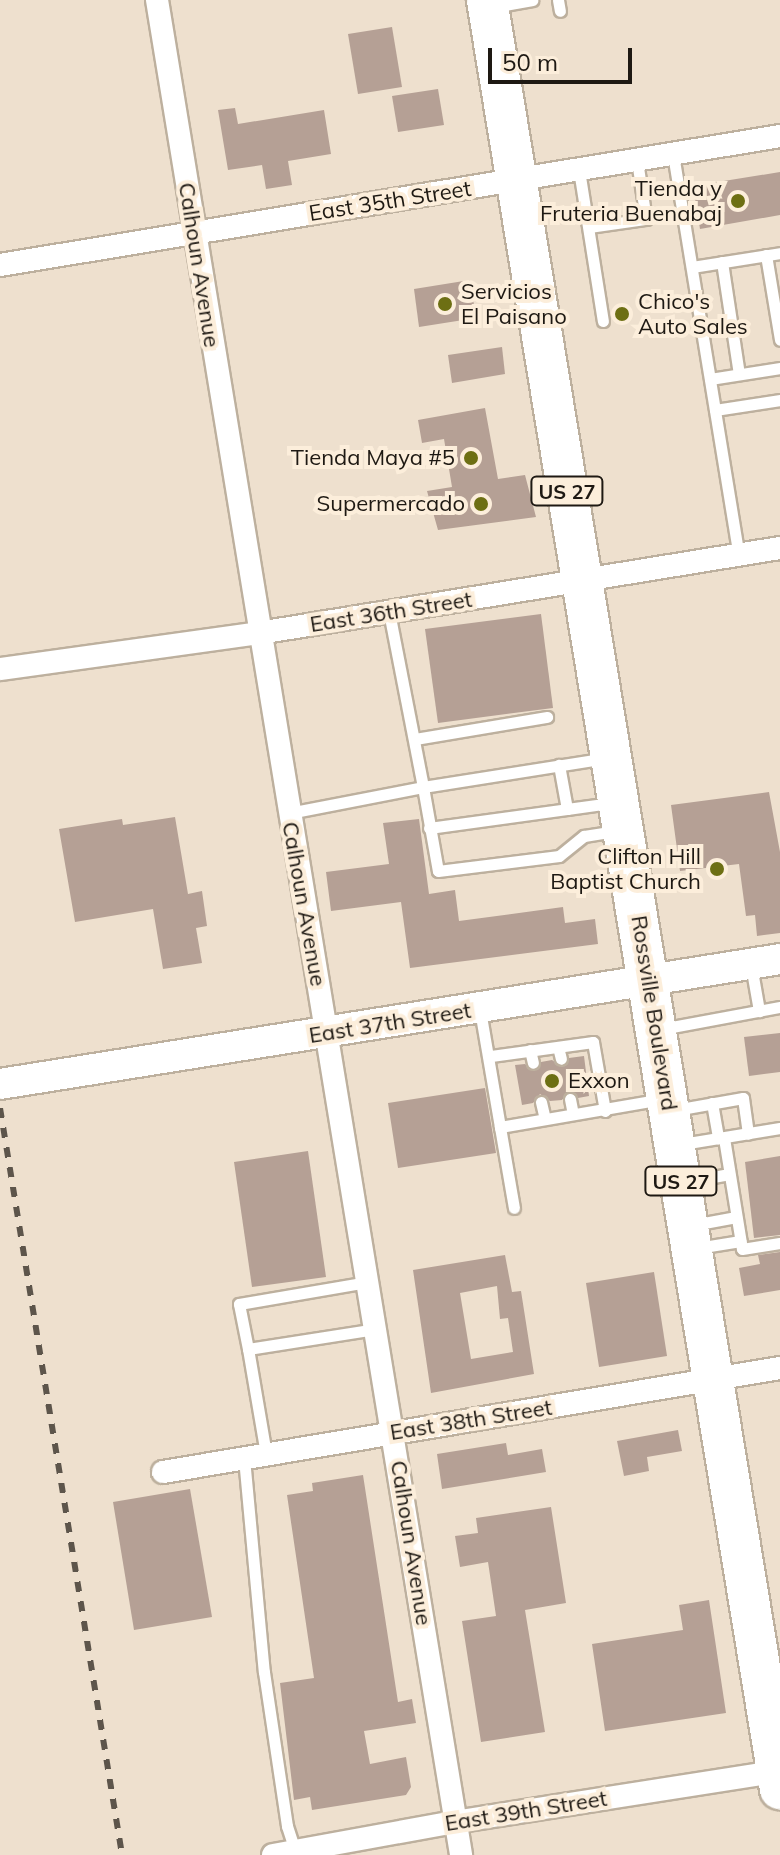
<!DOCTYPE html>
<html>
<head>
<meta charset="utf-8">
<style>
  body { margin:0 }
  #map { position:relative; width:780px; height:1855px; overflow:hidden; background:#eee0ce; font-family:Mulish,sans-serif }
  div>[style] { position:absolute }
  [style*='--x'] { left:calc(var(--x)*1px); top:calc(var(--y)*1px); width:calc(var(--w)*1px); rotate:calc(var(--a)*1deg) }
  .building>* { inset:0; background:#b5a095 }
  .roads { filter:drop-shadow(2px 0 #bdb09e) drop-shadow(-2px 0 #bdb09e) drop-shadow(0 2px #bdb09e) drop-shadow(0 -2px #bdb09e) }
  .lane>* { height:11px; margin:-5.5px; padding:0 5.5px; transform-origin:5.5px; border-radius:5.5px; background:#fff }
  .street>* { height:22px; margin:-11px; padding:0 11px; transform-origin:11px; border-radius:11px; background:#fff }
  .secondary>* { height:30px; margin:-15px; padding:0 15px; transform-origin:15px; border-radius:15px; background:#fff }
  .highway>* { height:40px; margin:-20px; padding:0 20px; transform-origin:20px; border-radius:20px; background:#fff }
  .rail>* { height:6px; margin-top:-3px; transform-origin:0; background:repeating-linear-gradient(90deg,#5d554b 0 10px,transparent 0 20px) }
  .dots>* { width:22px; height:22px; translate:-50% -50%; box-sizing:border-box; border:4px solid #fceedb; border-radius:50% }
  span { translate:-50% -50%; white-space:nowrap; text-align:center; line-height:1.15; -webkit-text-stroke:8px #fceedb; paint-order:stroke }
  .shield-label span { padding:2px 6px; background:#fceedb; border:2px solid; border-radius:6px; -webkit-text-stroke-width:0 }
  .shield-label { font-size:20px; color:#1e1913; font-weight:700 }
  .poi-label { font-size:22px; color:#1e1913 }
  .right { translate:-100% -50%; text-align:right }
  .left { translate:0 -50%; text-align:left }
  .street-label { font-size:22px; color:#1e1913 }
  .scale { position:absolute; left:488px; top:48px; width:144px; height:36px; box-sizing:border-box; border:4px solid #1e1913; border-top:0; padding-left:10px; font-size:24px; line-height:28px; white-space:nowrap; color:#1e1913; -webkit-text-stroke:6px #fceedb; paint-order:stroke }
</style>
</head>
<body>
<div id="map">
  <div class="building">
    <div style="clip-path:polygon(392px 27px,402px 87px,358px 94px,348px 34px)"></div>
    <div style="clip-path:polygon(438px 89px,444px 125px,398px 132px,392px 96px)"></div>
    <div style="clip-path:polygon(235px 108px,238px 124px,324px 110px,331px 154px,288px 161px,292px 185px,266px 189px,262px 165px,228px 170px,218px 110px)"></div>
    <div style="clip-path:polygon(780px 172px,780px 215px,700px 229px,693px 186px)"></div>
    <div style="clip-path:polygon(470px 280px,476px 318px,419px 327px,414px 289px)"></div>
    <div style="clip-path:polygon(502px 347px,505px 374px,452px 383px,448px 355px)"></div>
    <div style="clip-path:polygon(485px 408px,498px 479px,525px 475px,536px 517px,438px 530px,427px 491px,452px 487px,444px 439px,422px 443px,418px 420px)"></div>
    <div style="clip-path:polygon(541px 614px,553px 708px,438px 723px,425px 629px)"></div>
    <div style="clip-path:polygon(769px 792px,780px 852px,780px 933px,757px 936px,755px 915px,746px 916px,739px 864px,680px 871px,671px 805px)"></div>
    <div style="clip-path:polygon(175px 817px,188px 894px,202px 891px,207px 926px,196px 928px,202px 963px,163px 969px,153px 909px,75px 922px,59px 829px,122px 819px,123px 825px)"></div>
    <div style="clip-path:polygon(419px 819px,429px 894px,455px 890px,459px 921px,563px 907px,565px 923px,595px 919px,598px 944px,410px 968px,401px 902px,331px 911px,326px 872px,389px 864px,383px 823px)"></div>
    <div style="clip-path:polygon(780px 1033px,780px 1072px,749px 1076px,744px 1037px)"></div>
    <div style="clip-path:polygon(584px 1056px,589px 1096px,578px 1098px,569px 1091px,562px 1100px,550px 1101px,540px 1094px,533px 1103px,522px 1105px,515px 1065px,525px 1064px,534px 1071px,541px 1062px,552px 1060px,562px 1067px,569px 1058px)"></div>
    <div style="clip-path:polygon(485px 1088px,496px 1153px,398px 1168px,388px 1103px)"></div>
    <div style="clip-path:polygon(308px 1151px,326px 1277px,252px 1287px,234px 1162px)"></div>
    <div style="clip-path:polygon(780px 1156px,780px 1235px,754px 1238px,745px 1162px)"></div>
    <div style="clip-path:polygon(780px 1252px,780px 1290px,744px 1296px,739px 1268px,760px 1264px,758px 1255px)"></div>
    <div style="clip-path:polygon(evenodd,505px 1255px,512px 1292px,521px 1291px,534px 1374px,431px 1393px,413px 1270px,505px 1255px,497px 1286px,500px 1319px,508px 1318px,513px 1352px,471px 1359px,460px 1293px,497px 1286px)"></div>
    <div style="clip-path:polygon(654px 1272px,667px 1356px,599px 1367px,586px 1283px)"></div>
    <div style="clip-path:polygon(678px 1430px,682px 1451px,647px 1457px,649px 1471px,624px 1476px,617px 1441px)"></div>
    <div style="clip-path:polygon(506px 1443px,508px 1455px,542px 1449px,546px 1472px,442px 1489px,437px 1454px)"></div>
    <div style="clip-path:polygon(363px 1475px,398px 1702px,412px 1699px,416px 1723px,364px 1731px,370px 1764px,406px 1757px,411px 1787px,406px 1795px,312px 1810px,310px 1797px,294px 1800px,280px 1683px,314px 1678px,287px 1495px,313px 1491px,312px 1483px)"></div>
    <div style="clip-path:polygon(190px 1489px,212px 1617px,134px 1630px,113px 1502px)"></div>
    <div style="clip-path:polygon(551px 1507px,566px 1603px,525px 1610px,545px 1732px,481px 1742px,462px 1621px,496px 1616px,488px 1562px,460px 1567px,455px 1536px,478px 1533px,476px 1518px)"></div>
    <div style="clip-path:polygon(709px 1600px,726px 1713px,605px 1731px,592px 1644px,683px 1630px,679px 1605px)"></div>
  </div>
  <div class="roads">
    <div class="lane">
      <div style="--x:558;--y:0;--w:11;--a:80"></div>
      <div style="--x:493;--y:7;--w:40;--a:-10"></div>
      <div style="--x:673;--y:154;--w:406;--a:80.7"></div>
      <div style="--x:579;--y:170;--w:153;--a:81"></div>
      <div style="--x:589;--y:227;--w:58;--a:-8"></div>
      <div style="--x:646;--y:219;--w:59;--a:-98.8"></div>
      <div style="--x:766;--y:255;--w:86;--a:80.6"></div>
      <div style="--x:722;--y:262;--w:113;--a:81.4"></div>
      <div style="--x:692;--y:267;--w:89;--a:-9"></div>
      <div style="--x:710;--y:379;--w:71;--a:-8.9"></div>
      <div style="--x:715;--y:410;--w:66;--a:-8.7"></div>
      <div style="--x:389;--y:612;--w:178;--a:79"></div>
      <div style="--x:423;--y:787;--w:185;--a:-9"></div>
      <div style="--x:415;--y:739;--w:134;--a:-9.5"></div>
      <div style="--x:567;--y:809;--w:43;--a:-7.9"></div>
      <div style="--x:289;--y:813;--w:136;--a:-11"></div>
      <div style="--x:423;--y:787;--w:85;--a:79.9"></div>
      <div style="--x:438;--y:871;--w:122;--a:-7.1"></div>
      <div style="--x:559;--y:856;--w:32;--a:-39"></div>
      <div style="--x:584;--y:836;--w:31;--a:-9"></div>
      <div style="--x:429;--y:828;--w:139;--a:-7.8"></div>
      <div style="--x:567;--y:809;--w:45;--a:-100.3"></div>
      <div style="--x:751;--y:965;--w:47;--a:80.1"></div>
      <div style="--x:480;--y:1010;--w:119;--a:80.3"></div>
      <div style="--x:500;--y:1127;--w:164;--a:-9.8"></div>
      <div style="--x:661;--y:1029;--w:121;--a:-10.5"></div>
      <div style="--x:558;--y:1047;--w:12;--a:76"></div>
      <div style="--x:530;--y:1050;--w:13;--a:77"></div>
      <div style="--x:491;--y:1056;--w:103;--a:-7.8"></div>
      <div style="--x:593;--y:1042;--w:70;--a:80.1"></div>
      <div style="--x:570;--y:1099;--w:15;--a:79"></div>
      <div style="--x:541;--y:1102;--w:17;--a:77"></div>
      <div style="--x:712;--y:1103;--w:36;--a:80"></div>
      <div style="--x:675;--y:1110;--w:69;--a:-10"></div>
      <div style="--x:743;--y:1098;--w:36;--a:82"></div>
      <div style="--x:500;--y:1127;--w:82;--a:80.2"></div>
      <div style="--x:724;--y:1138;--w:112;--a:80.8"></div>
      <div style="--x:742;--y:1249;--w:38;--a:-9"></div>
      <div style="--x:682;--y:1144;--w:99;--a:-9.3"></div>
      <div style="--x:686;--y:1182;--w:44;--a:-10.5"></div>
      <div style="--x:693;--y:1225;--w:44;--a:-10.5"></div>
      <div style="--x:697;--y:1248;--w:44;--a:-9.2"></div>
      <div style="--x:248;--y:1349;--w:46;--a:-101.3"></div>
      <div style="--x:239;--y:1304;--w:131;--a:-9.7"></div>
      <div style="--x:266;--y:1454;--w:107;--a:-99.7"></div>
      <div style="--x:248;--y:1349;--w:130;--a:-8.9"></div>
      <div style="--x:244;--y:1458;--w:215;--a:84.7"></div>
      <div style="--x:264;--y:1672;--w:156;--a:81.5"></div>
      <div style="--x:287;--y:1826;--w:26;--a:72"></div>
    </div>
    <div class="street">
      <div style="--x:157;--y:0;--w:1880;--a:80.69"></div>
      <div style="--x:0;--y:265;--w:791;--a:-9.39"></div>
      <div style="--x:0;--y:669;--w:261;--a:-7.9"></div>
      <div style="--x:259;--y:633;--w:528;--a:-9.27"></div>
      <div style="--x:163;--y:1472;--w:626;--a:-9.57"></div>
      <div style="--x:273;--y:1855;--w:185;--a:-10.3"></div>
      <div style="--x:455;--y:1822;--w:329;--a:-8.9"></div>
    </div>
    <div class="secondary">
      <div style="--x:0;--y:1084;--w:790;--a:-9.1"></div>
    </div>
    <div class="highway">
      <div style="--x:487;--y:0;--w:1813;--a:80.7"></div>
    </div>
  </div>
  <div class="rail">
    <div style="--x:0;--y:1108;--w:757;--a:80.72"></div>
  </div>
  <div class="dots">
    <div style="left:738px;top:201px;background:#6d6f13"></div>
    <div style="left:445px;top:304px;background:#6d6f13"></div>
    <div style="left:622px;top:314px;background:#6d6f13"></div>
    <div style="left:471px;top:458px;background:#6d6f13"></div>
    <div style="left:481px;top:504px;background:#6d6f13"></div>
    <div style="left:717px;top:869px;background:#6d6f13"></div>
    <div style="left:552px;top:1081px;background:#6d6f13"></div>
  </div>
  <div class="shield-label">
    <span style="left:567px;top:491px">US 27</span>
    <span style="left:681px;top:1181px">US 27</span>
  </div>
  <div class="poi-label">
    <span class="right" style="left:722px;top:201px">Tienda y<br>Fruteria Buenabaj</span>
    <span class="left" style="left:461px;top:304px">Servicios<br>El Paisano</span>
    <span class="left" style="left:638px;top:314px">Chico's<br>Auto Sales</span>
    <span class="right" style="left:455px;top:458px">Tienda Maya #5</span>
    <span class="right" style="left:465px;top:504px">Supermercado</span>
    <span class="right" style="left:701px;top:869px">Clifton Hill<br>Baptist Church</span>
    <span class="left" style="left:568px;top:1081px">Exxon</span>
  </div>
  <div class="street-label">
    <span style="left:390px;top:201px;rotate:-9deg">East 35th Street</span>
    <span style="left:199px;top:265px;rotate:81deg">Calhoun Avenue</span>
    <span style="left:391px;top:612px;rotate:-9deg">East 36th Street</span>
    <span style="left:304px;top:904px;rotate:80deg">Calhoun Avenue</span>
    <span style="left:654px;top:1013px;rotate:81deg">Rossville Boulevard</span>
    <span style="left:390px;top:1023px;rotate:-9deg">East 37th Street</span>
    <span style="left:471px;top:1420px;rotate:-9deg">East 38th Street</span>
    <span style="left:411px;top:1543px;rotate:81deg">Calhoun Avenue</span>
    <span style="left:526px;top:1811px;rotate:-9deg">East 39th Street</span>
  </div>
  <div class="scale">50 m</div>
</div>
</body>
</html>
